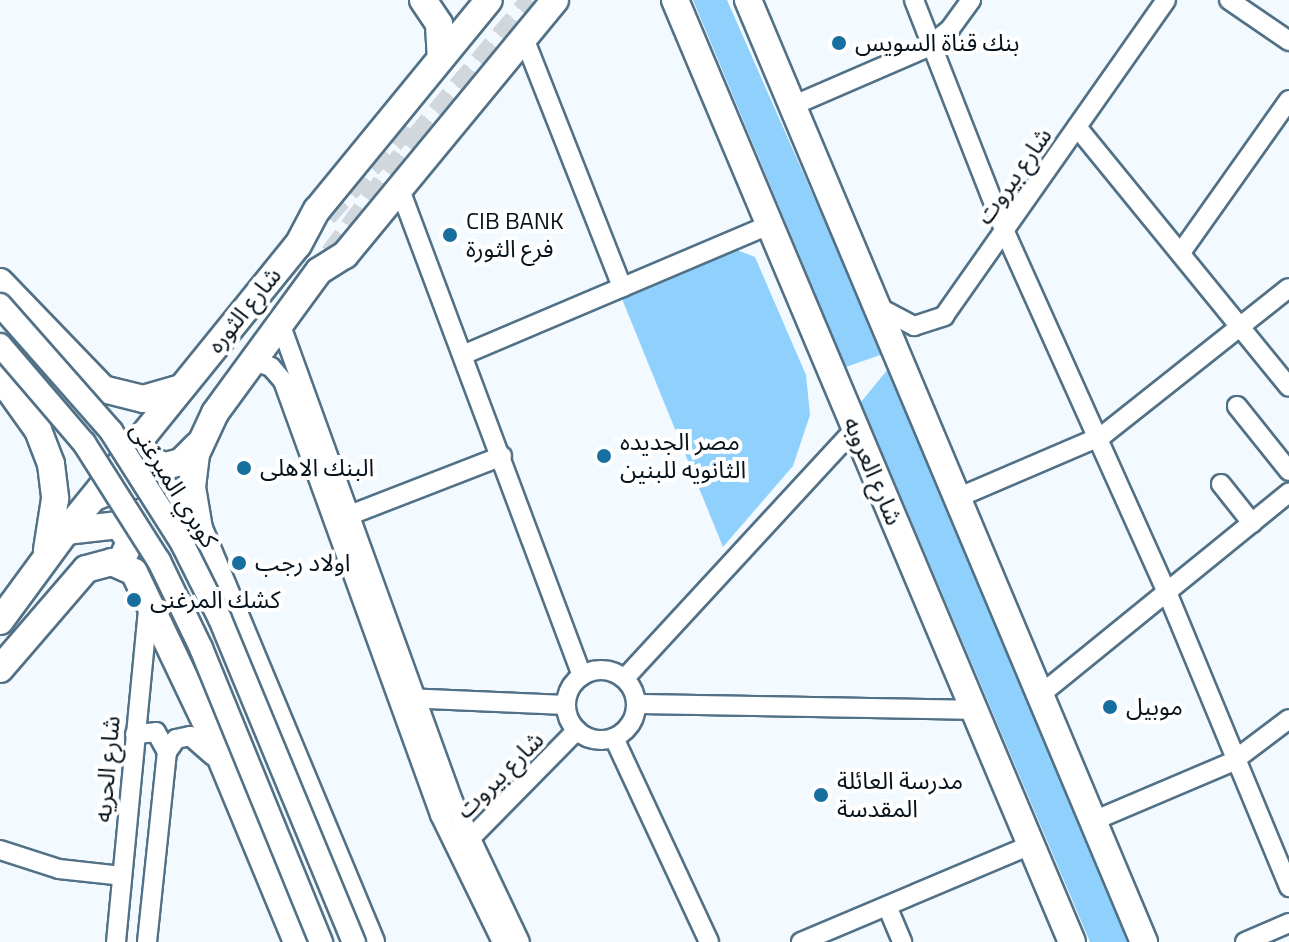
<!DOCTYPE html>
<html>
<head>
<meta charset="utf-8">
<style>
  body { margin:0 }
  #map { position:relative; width:1289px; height:942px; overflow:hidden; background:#f3faff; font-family:"Titillium Web","Noto Sans Arabic",sans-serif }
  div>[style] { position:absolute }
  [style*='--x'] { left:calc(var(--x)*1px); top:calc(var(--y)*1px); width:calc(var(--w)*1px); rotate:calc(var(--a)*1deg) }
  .green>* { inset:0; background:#90d0fc }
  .major-tunnel>* { height:22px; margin-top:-11px; transform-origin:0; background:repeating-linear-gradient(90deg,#d0d8dd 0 22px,transparent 0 33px) }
  .roads { filter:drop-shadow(2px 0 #527186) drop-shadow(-2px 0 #527186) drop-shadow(0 2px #527186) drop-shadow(0 -2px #527186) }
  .minor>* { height:18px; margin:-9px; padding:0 9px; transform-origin:9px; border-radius:9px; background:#fff }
  .minor>.ring { margin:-9px; padding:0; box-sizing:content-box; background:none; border:18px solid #fff; border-radius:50% }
  .highway>* { height:26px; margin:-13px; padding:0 13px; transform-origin:13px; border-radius:13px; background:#fff }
  .bridges { filter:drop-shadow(2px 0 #527186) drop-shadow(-2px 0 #527186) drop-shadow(0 2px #527186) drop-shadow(0 -2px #527186) }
  .major-bridge>* { height:22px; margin:-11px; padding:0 11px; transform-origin:11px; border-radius:11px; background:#fff }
  .dots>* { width:22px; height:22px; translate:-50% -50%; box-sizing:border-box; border:4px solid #fff; border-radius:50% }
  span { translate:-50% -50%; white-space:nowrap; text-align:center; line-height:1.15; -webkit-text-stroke:8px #fff; paint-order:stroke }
  .poi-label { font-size:24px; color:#08141d }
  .left { translate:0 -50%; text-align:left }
  .street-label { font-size:24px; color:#08141d }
</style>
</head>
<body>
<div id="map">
  <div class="green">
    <div style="clip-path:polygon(693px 0,727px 0,883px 354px,846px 367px)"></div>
    <div style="clip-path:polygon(737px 250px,755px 257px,806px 375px,810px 415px,793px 466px,723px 547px,622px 299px)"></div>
    <div style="clip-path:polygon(888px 369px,1129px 942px,1090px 942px,861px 402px)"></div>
  </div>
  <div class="major-tunnel">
    <div style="--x:326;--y:216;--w:125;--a:-47.9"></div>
    <div style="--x:331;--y:254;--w:144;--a:-53.8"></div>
    <div style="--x:416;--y:138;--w:180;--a:-50"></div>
  </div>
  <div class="roads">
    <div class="minor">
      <div style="--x:914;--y:0;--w:249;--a:68.6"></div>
      <div style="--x:1005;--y:232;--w:400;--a:65.8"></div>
      <div style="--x:1169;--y:597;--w:314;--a:67.5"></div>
      <div style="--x:1229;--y:0;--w:73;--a:34.3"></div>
      <div style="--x:524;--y:38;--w:268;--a:68.5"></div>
      <div style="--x:792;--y:106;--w:146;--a:-23.4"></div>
      <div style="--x:926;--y:48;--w:31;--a:-38"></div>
      <div style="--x:950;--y:29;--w:36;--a:-54"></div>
      <div style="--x:1077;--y:127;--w:335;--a:50.8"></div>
      <div style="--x:399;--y:187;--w:522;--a:69.48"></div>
      <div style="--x:1182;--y:251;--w:185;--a:-54.7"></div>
      <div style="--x:878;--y:307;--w:41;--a:27.8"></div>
      <div style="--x:914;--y:326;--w:32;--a:-18"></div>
      <div style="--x:944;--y:316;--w:386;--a:-54.9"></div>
      <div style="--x:280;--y:323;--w:508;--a:70.1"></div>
      <div style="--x:453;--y:801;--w:156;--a:64.6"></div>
      <div style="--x:465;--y:354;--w:327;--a:-23"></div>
      <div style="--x:253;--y:361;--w:19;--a:18"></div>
      <div style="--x:271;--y:367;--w:18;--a:49"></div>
      <div style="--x:283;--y:381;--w:462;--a:70.1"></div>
      <div style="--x:440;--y:815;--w:141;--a:64"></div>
      <div style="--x:1237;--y:406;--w:83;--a:51.3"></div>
      <div style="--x:1221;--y:484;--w:50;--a:51.5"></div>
      <div style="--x:957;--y:498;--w:158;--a:-23.2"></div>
      <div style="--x:1102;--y:436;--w:238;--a:-38.4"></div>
      <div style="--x:337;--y:520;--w:177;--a:-21.2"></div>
      <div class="ring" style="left:566px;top:670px;width:52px;height:52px"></div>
      <div style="--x:625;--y:678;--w:339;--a:-47.3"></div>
      <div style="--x:1040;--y:695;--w:321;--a:-39.1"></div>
      <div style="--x:405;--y:698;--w:161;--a:2.5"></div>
      <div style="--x:636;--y:704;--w:338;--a:1"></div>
      <div style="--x:135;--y:734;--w:21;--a:-5"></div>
      <div style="--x:156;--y:732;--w:23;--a:61"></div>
      <div style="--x:614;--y:738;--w:225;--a:65"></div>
      <div style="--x:1093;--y:821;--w:151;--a:-23"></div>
      <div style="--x:1232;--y:762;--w:71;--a:-37"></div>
      <div style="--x:464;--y:845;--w:161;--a:-45.5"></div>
      <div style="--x:0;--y:850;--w:62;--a:17.9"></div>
      <div style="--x:59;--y:869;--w:63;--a:6.3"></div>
      <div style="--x:887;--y:906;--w:39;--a:67"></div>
      <div style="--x:116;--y:942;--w:342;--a:-84.5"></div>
      <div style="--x:147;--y:942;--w:191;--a:-84"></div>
      <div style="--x:167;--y:752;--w:16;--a:-55"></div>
      <div style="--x:176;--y:739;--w:14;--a:-12"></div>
      <div style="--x:190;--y:736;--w:30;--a:41"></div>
      <div style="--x:801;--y:942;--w:250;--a:-22.9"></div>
      <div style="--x:1245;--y:942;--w:48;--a:-23.4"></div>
    </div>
    <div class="highway">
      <div style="--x:423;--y:0;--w:29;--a:56"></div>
      <div style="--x:439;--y:24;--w:34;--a:87"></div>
      <div style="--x:675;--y:0;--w:1022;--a:67.15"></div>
      <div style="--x:748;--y:0;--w:1022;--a:67.2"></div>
      <div style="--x:0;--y:282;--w:149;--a:46.1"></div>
      <div style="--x:103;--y:389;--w:41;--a:14"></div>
      <div style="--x:143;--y:399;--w:37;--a:-16"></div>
      <div style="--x:0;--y:377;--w:65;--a:54.4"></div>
      <div style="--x:38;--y:430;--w:36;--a:69"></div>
      <div style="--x:51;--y:464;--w:35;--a:83"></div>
      <div style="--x:55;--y:499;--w:52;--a:98.9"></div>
      <div style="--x:139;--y:440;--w:22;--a:63"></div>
      <div style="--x:149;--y:460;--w:17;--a:21"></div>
      <div style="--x:165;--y:466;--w:16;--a:-14"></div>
      <div style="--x:181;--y:462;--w:24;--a:-45"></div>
      <div style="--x:95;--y:497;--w:32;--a:-22"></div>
      <div style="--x:125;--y:485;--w:23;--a:0"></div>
      <div style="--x:148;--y:485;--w:32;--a:18"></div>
      <div style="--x:178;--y:495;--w:21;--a:39"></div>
      <div style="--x:66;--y:531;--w:53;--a:-6.5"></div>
      <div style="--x:119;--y:525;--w:20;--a:57"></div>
      <div style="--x:130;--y:542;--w:23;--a:115"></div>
      <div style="--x:0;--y:621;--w:112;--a:-53.7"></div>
      <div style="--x:66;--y:531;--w:368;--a:-51"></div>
      <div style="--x:298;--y:245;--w:40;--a:-62"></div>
      <div style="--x:317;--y:210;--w:271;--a:-50.7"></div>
      <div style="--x:0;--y:669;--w:132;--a:-49.3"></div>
      <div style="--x:86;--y:569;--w:27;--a:-15"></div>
      <div style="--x:112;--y:562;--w:24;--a:24"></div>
      <div style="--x:134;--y:572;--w:172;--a:64.5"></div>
      <div style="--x:208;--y:727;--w:233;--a:67.5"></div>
      <div style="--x:371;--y:942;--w:447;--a:-112.6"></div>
      <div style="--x:199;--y:529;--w:43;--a:-99.5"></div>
      <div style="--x:192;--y:487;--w:33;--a:-83"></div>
      <div style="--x:196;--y:454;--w:45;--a:-65.1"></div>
      <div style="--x:215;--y:413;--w:176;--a:-53.8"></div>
      <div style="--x:319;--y:271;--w:31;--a:-32"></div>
      <div style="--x:345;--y:255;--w:330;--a:-50.5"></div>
    </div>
  </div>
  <div class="bridges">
    <div class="major-bridge">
      <div style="--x:0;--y:305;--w:168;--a:48.6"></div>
      <div style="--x:111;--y:431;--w:133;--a:57.6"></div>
      <div style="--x:182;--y:543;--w:85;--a:63.4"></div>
      <div style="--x:220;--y:619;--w:350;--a:67.5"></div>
      <div style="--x:0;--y:345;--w:129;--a:49.4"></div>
      <div style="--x:84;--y:443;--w:140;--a:57.6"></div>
      <div style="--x:159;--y:561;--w:97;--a:64.2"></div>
      <div style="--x:201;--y:648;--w:318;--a:67.8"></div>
    </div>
  </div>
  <div class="dots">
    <div style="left:839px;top:43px;background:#166f9f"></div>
    <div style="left:450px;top:235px;background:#166f9f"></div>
    <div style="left:604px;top:456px;background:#166f9f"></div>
    <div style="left:244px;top:468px;background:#166f9f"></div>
    <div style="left:239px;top:563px;background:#166f9f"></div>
    <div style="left:134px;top:600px;background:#166f9f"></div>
    <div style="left:1110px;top:707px;background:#166f9f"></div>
    <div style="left:821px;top:795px;background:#166f9f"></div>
  </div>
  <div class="poi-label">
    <span class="left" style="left:855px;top:43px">بنك قناة السويس</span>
    <span class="left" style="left:466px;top:235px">CIB BANK<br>فرع الثورة</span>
    <span class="left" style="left:620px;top:456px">مصر الجديده<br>الثانويه للبنين</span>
    <span class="left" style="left:260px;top:468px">البنك الاهلى</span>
    <span class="left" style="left:255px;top:563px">اولاد رجب</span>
    <span class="left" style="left:150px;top:600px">كشك المرغنى</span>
    <span class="left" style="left:1126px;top:707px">موبيل</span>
    <span class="left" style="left:837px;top:795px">مدرسة العائلة<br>المقدسة</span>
  </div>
  <div class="street-label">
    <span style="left:1014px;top:176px;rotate:-55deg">شارع بيروت</span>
    <span style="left:244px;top:310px;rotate:-51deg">شارع الثوره</span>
    <span style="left:873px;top:471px;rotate:67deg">شارع العروبه</span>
    <span style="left:174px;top:485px;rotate:58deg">كوبري الميرغنى</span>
    <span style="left:107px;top:769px;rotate:-85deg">شارع الحريه</span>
    <span style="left:500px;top:775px;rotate:-45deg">شارع بيروت</span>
  </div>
</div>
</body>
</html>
